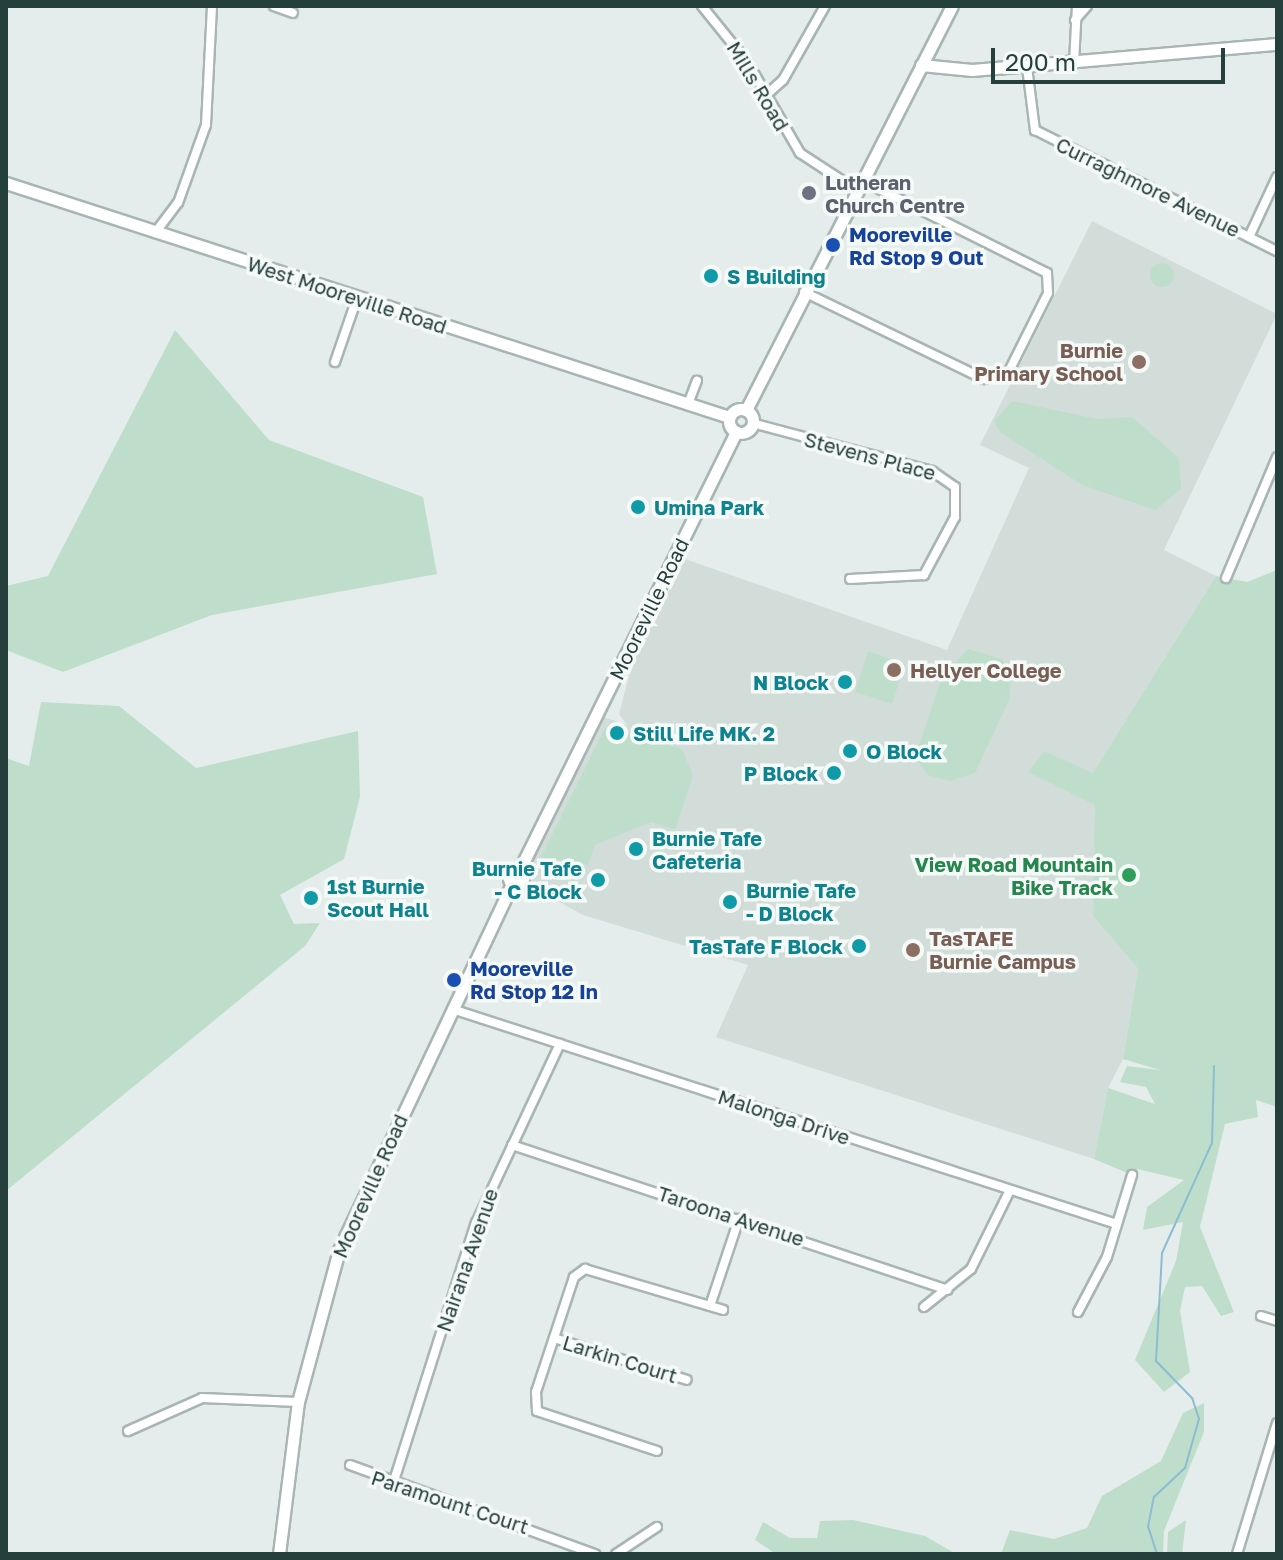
<!DOCTYPE html>
<html>
<head>
<meta charset="utf-8">
<style>
  body { margin:0 }
  #map { position:relative; width:1283px; height:1560px; overflow:hidden; background:#e4edeb; font-family:"Golos Text",sans-serif }
  div>[style] { position:absolute }
  [style*='--x'] { left:calc(var(--x)*1px); top:calc(var(--y)*1px); width:calc(var(--w)*1px); rotate:calc(var(--a)*1deg) }
  .built>* { inset:0; background:#d2ddda }
  .green>* { inset:0; background:#bedecb }
  .round { border-radius:50% }
  .stream>* { height:2px; margin:-1px; padding:0 1px; transform-origin:1px; border-radius:1px; background:#8dbcd1 }
  .roads { filter:drop-shadow(2px 0 #a7b5b3) drop-shadow(-2px 0 #a7b5b3) drop-shadow(0 2px #a7b5b3) drop-shadow(0 -2px #a7b5b3) }
  .street>* { height:8px; margin:-4px; padding:0 4px; transform-origin:4px; border-radius:4px; background:#fff }
  .secondary>* { height:11px; margin:-5.5px; padding:0 5.5px; transform-origin:5.5px; border-radius:5.5px; background:#fff }
  .secondary>.ring { margin:-5.5px; padding:0; box-sizing:content-box; background:none; border:11px solid #fff; border-radius:50% }
  .dots>* { width:22px; height:22px; translate:-50% -50%; box-sizing:border-box; border:4px solid #f5faf8; border-radius:50% }
  span { translate:-50% -50%; white-space:nowrap; text-align:center; line-height:1.15; -webkit-text-stroke:7px #f5faf8; paint-order:stroke }
  .street-label { font-size:20px; color:#243f3c }
  .worship-label { font-size:20px; color:#5b616d; font-weight:700 }
  .left { translate:0 -50%; text-align:left }
  .transit-label { font-size:20px; color:#164399; font-weight:700 }
  .culture-label { font-size:20px; color:#0d838f; font-weight:700 }
  .right { translate:-100% -50%; text-align:right }
  .education-label { font-size:20px; color:#785e54; font-weight:700 }
  .leisure-label { font-size:20px; color:#27864d; font-weight:700 }
  .frame { position:absolute; inset:0; border:8px solid #243f3c; pointer-events:none }
  .scale { position:absolute; left:991px; top:48px; width:234px; height:36px; box-sizing:border-box; border:4px solid #243f3c; border-top:0; padding-left:10px; font-size:24px; line-height:28px; white-space:nowrap; color:#243f3c; -webkit-text-stroke:6px #f5faf8; paint-order:stroke }
</style>
</head>
<body>
<div id="map">
  <div class="built">
    <div style="clip-path:polygon(1092px 221px,1277px 314px,1164px 550px,1216px 576px,1086px 786px,1096px 799px,1093px 916px,1138px 969px,1123px 1059px,1108px 1088px,1094px 1159px,716px 1037px,748px 965px,583px 915px,522px 881px,520px 872px,598px 715px,627px 725px,619px 714px,633px 660px,685px 559px,947px 650px,1029px 468px,980px 445px)"></div>
  </div>
  <div class="green">
    <div class="round" style="left:1150px;top:263px;width:24px;height:24px"></div>
    <div style="clip-path:polygon(175px 330px,269px 440px,423px 497px,437px 574px,212px 615px,63px 672px,6px 650px,6px 586px,48px 576px)"></div>
    <div style="clip-path:polygon(1012px 401px,1097px 419px,1132px 417px,1179px 458px,1181px 489px,1155px 510px,1082px 485px,1000px 432px,994px 421px)"></div>
    <div style="clip-path:polygon(1277px 570px,1277px 1107px,1256px 1100px,1258px 1117px,1225px 1124px,1200px 1227px,1234px 1312px,1221px 1316px,1202px 1286px,1185px 1287px,1180px 1311px,1190px 1372px,1164px 1392px,1135px 1360px,1176px 1261px,1183px 1222px,1143px 1230px,1147px 1207px,1184px 1180px,1137px 1169px,1132px 1175px,1094px 1159px,1108px 1088px,1155px 1104px,1146px 1087px,1120px 1082px,1127px 1066px,1160px 1070px,1123px 1059px,1138px 969px,1093px 916px,1095px 805px,1028px 772px,1044px 751px,1093px 773px,1216px 576px,1247px 582px)"></div>
    <div style="clip-path:polygon(968px 649px,1002px 659px,1011px 677px,1009px 700px,975px 773px,950px 781px,929px 776px,915px 757px,942px 677px)"></div>
    <div style="clip-path:polygon(868px 651px,905px 664px,892px 704px,855px 692px)"></div>
    <div style="clip-path:polygon(41px 702px,119px 706px,196px 768px,358px 731px,360px 797px,344px 859px,280px 895px,294px 924px,320px 923px,305px 946px,6px 1191px,6px 758px,29px 766px)"></div>
    <div style="clip-path:polygon(605px 728px,682px 749px,693px 776px,675px 830px,651px 822px,595px 845px,588px 865px,541px 857px)"></div>
    <div style="clip-path:polygon(1204px 1403px,1204px 1432px,1164px 1531px,1163px 1554px,1001px 1554px,1010px 1530px,1054px 1539px,1087px 1528px,1102px 1496px,1161px 1461px,1183px 1413px)"></div>
    <div style="clip-path:polygon(853px 1520px,925px 1536px,956px 1554px,776px 1554px,755px 1540px,763px 1522px,790px 1538px,817px 1538px,820px 1521px)"></div>
    <div style="clip-path:polygon(1186px 1520px,1182px 1554px,1167px 1554px,1168px 1532px)"></div>
  </div>
  <div class="stream">
    <div style="--x:1157;--y:1554;--w:28;--a:-108"></div>
    <div style="--x:1148;--y:1527;--w:31;--a:-79"></div>
    <div style="--x:1154;--y:1497;--w:42;--a:-43.1"></div>
    <div style="--x:1185;--y:1468;--w:51;--a:-74.1"></div>
    <div style="--x:1199;--y:1419;--w:22;--a:-108"></div>
    <div style="--x:1192;--y:1398;--w:52;--a:-134.2"></div>
    <div style="--x:1156;--y:1361;--w:108;--a:-86.8"></div>
    <div style="--x:1162;--y:1253;--w:121;--a:-65.6"></div>
    <div style="--x:1212;--y:1143;--w:77;--a:-88.5"></div>
  </div>
  <div class="roads">
    <div class="street">
      <div style="--x:274;--y:6;--w:20;--a:20"></div>
      <div style="--x:702;--y:6;--w:73;--a:51.1"></div>
      <div style="--x:748;--y:63;--w:104;--a:60"></div>
      <div style="--x:800;--y:153;--w:66;--a:33.2"></div>
      <div style="--x:1075;--y:20;--w:18;--a:-49"></div>
      <div style="--x:1074;--y:63;--w:57;--a:-87"></div>
      <div style="--x:1027;--y:67;--w:64;--a:82.8"></div>
      <div style="--x:1035;--y:130;--w:271;--a:26.6"></div>
      <div style="--x:765;--y:96;--w:24;--a:-42"></div>
      <div style="--x:783;--y:80;--w:85;--a:-60.4"></div>
      <div style="--x:155;--y:233;--w:38;--a:-53"></div>
      <div style="--x:178;--y:203;--w:83;--a:-70.3"></div>
      <div style="--x:206;--y:125;--w:119;--a:-87.1"></div>
      <div style="--x:1249;--y:237;--w:66;--a:-65"></div>
      <div style="--x:804;--y:292;--w:200;--a:25.8"></div>
      <div style="--x:984;--y:379;--w:26;--a:-18"></div>
      <div style="--x:1009;--y:371;--w:87;--a:-63.4"></div>
      <div style="--x:1048;--y:293;--w:20;--a:-93"></div>
      <div style="--x:1047;--y:273;--w:208;--a:-153.4"></div>
      <div style="--x:335;--y:362;--w:68;--a:-71"></div>
      <div style="--x:688;--y:404;--w:25;--a:-69"></div>
      <div style="--x:752;--y:423;--w:186;--a:14.9"></div>
      <div style="--x:932;--y:471;--w:28;--a:35"></div>
      <div style="--x:955;--y:487;--w:30;--a:90"></div>
      <div style="--x:955;--y:517;--w:66;--a:118.1"></div>
      <div style="--x:924;--y:575;--w:74;--a:176.9"></div>
      <div style="--x:1226;--y:578;--w:131;--a:-67.1"></div>
      <div style="--x:452;--y:1009;--w:699;--a:17.92"></div>
      <div style="--x:512;--y:1145;--w:459;--a:18.4"></div>
      <div style="--x:710;--y:1306;--w:92;--a:-71.6"></div>
      <div style="--x:924;--y:1307;--w:60;--a:-39"></div>
      <div style="--x:971;--y:1269;--w:88;--a:-63.7"></div>
      <div style="--x:1078;--y:1312;--w:62;--a:-62.2"></div>
      <div style="--x:1107;--y:1257;--w:86;--a:-73"></div>
      <div style="--x:1261;--y:1316;--w:17;--a:17"></div>
      <div style="--x:554;--y:1338;--w:139;--a:17.5"></div>
      <div style="--x:128;--y:1431;--w:81;--a:-24"></div>
      <div style="--x:202;--y:1398;--w:96;--a:2.4"></div>
      <div style="--x:657;--y:1451;--w:126;--a:-161.6"></div>
      <div style="--x:537;--y:1411;--w:19;--a:-93"></div>
      <div style="--x:536;--y:1392;--w:121;--a:-71.7"></div>
      <div style="--x:574;--y:1277;--w:14;--a:-36"></div>
      <div style="--x:585;--y:1269;--w:144;--a:16.5"></div>
      <div style="--x:350;--y:1465;--w:261;--a:20"></div>
      <div style="--x:393;--y:1484;--w:274;--a:-72.4"></div>
      <div style="--x:476;--y:1223;--w:198;--a:-64.9"></div>
      <div style="--x:616;--y:1554;--w:49;--a:-33.4"></div>
      <div style="--x:1237;--y:1554;--w:137;--a:-73"></div>
    </div>
    <div class="secondary">
      <div style="--x:921;--y:65;--w:51;--a:5.6"></div>
      <div style="--x:972;--y:70;--w:306;--a:-4.9"></div>
      <div style="--x:6;--y:183;--w:760;--a:17.93"></div>
      <div class="ring" style="left:729px;top:409px;width:13px;height:13px"></div>
      <div style="--x:746;--y:410;--w:453;--a:-63"></div>
      <div style="--x:519;--y:871;--w:490;--a:-63.7"></div>
      <div class="ring" style="left:509px;top:871px;width:3px;height:3px"></div>
      <div style="--x:279;--y:1554;--w:153;--a:-82.9"></div>
      <div style="--x:298;--y:1402;--w:157;--a:-74.9"></div>
      <div style="--x:339;--y:1250;--w:405;--a:-64.7"></div>
    </div>
  </div>
  <div class="dots">
    <div style="left:809px;top:193px;background:#6b7280"></div>
    <div style="left:833px;top:245px;background:#1a4fb4"></div>
    <div style="left:711px;top:276px;background:#0f9aa8"></div>
    <div style="left:1139px;top:362px;background:#8d6e63"></div>
    <div style="left:638px;top:507px;background:#0f9aa8"></div>
    <div style="left:894px;top:670px;background:#8d6e63"></div>
    <div style="left:845px;top:682px;background:#0f9aa8"></div>
    <div style="left:617px;top:733px;background:#0f9aa8"></div>
    <div style="left:850px;top:751px;background:#0f9aa8"></div>
    <div style="left:834px;top:773px;background:#0f9aa8"></div>
    <div style="left:636px;top:849px;background:#0f9aa8"></div>
    <div style="left:1129px;top:875px;background:#2e9e5b"></div>
    <div style="left:598px;top:880px;background:#0f9aa8"></div>
    <div style="left:311px;top:898px;background:#0f9aa8"></div>
    <div style="left:730px;top:902px;background:#0f9aa8"></div>
    <div style="left:859px;top:946px;background:#0f9aa8"></div>
    <div style="left:913px;top:950px;background:#8d6e63"></div>
    <div style="left:454px;top:980px;background:#1a4fb4"></div>
  </div>
  <div class="street-label">
    <span style="left:758px;top:86px;rotate:59deg">Mills Road</span>
    <span style="left:1148px;top:187px;rotate:26deg">Curraghmore Avenue</span>
    <span style="left:347px;top:295px;rotate:18deg">West Mooreville Road</span>
    <span style="left:870px;top:456px;rotate:15deg">Stevens Place</span>
    <span style="left:649px;top:609px;rotate:-64deg">Mooreville Road</span>
    <span style="left:784px;top:1117px;rotate:18deg">Malonga Drive</span>
    <span style="left:370px;top:1186px;rotate:-66deg">Mooreville Road</span>
    <span style="left:731px;top:1216px;rotate:18deg">Taroona Avenue</span>
    <span style="left:467px;top:1260px;rotate:-71deg">Nairana Avenue</span>
    <span style="left:620px;top:1359px;rotate:17deg">Larkin Court</span>
    <span style="left:450px;top:1502px;rotate:18deg">Paramount Court</span>
  </div>
  <div class="worship-label">
    <span class="left" style="left:825px;top:194px">Lutheran<br>Church Centre</span>
  </div>
  <div class="transit-label">
    <span class="left" style="left:849px;top:246px">Mooreville<br>Rd Stop 9 Out</span>
    <span class="left" style="left:470px;top:980px">Mooreville<br>Rd Stop 12 In</span>
  </div>
  <div class="culture-label">
    <span class="left" style="left:727px;top:276px">S Building</span>
    <span class="left" style="left:654px;top:507px">Umina Park</span>
    <span class="right" style="left:829px;top:682px">N Block</span>
    <span class="left" style="left:633px;top:733px">Still Life MK. 2</span>
    <span class="left" style="left:866px;top:751px">O Block</span>
    <span class="right" style="left:818px;top:773px">P Block</span>
    <span class="left" style="left:652px;top:850px">Burnie Tafe<br>Cafeteria</span>
    <span class="right" style="left:582px;top:880px">Burnie Tafe<br>- C Block</span>
    <span class="left" style="left:327px;top:898px">1st Burnie<br>Scout Hall</span>
    <span class="left" style="left:746px;top:902px">Burnie Tafe<br>- D Block</span>
    <span class="right" style="left:843px;top:946px">TasTafe F Block</span>
  </div>
  <div class="education-label">
    <span class="right" style="left:1123px;top:362px">Burnie<br>Primary School</span>
    <span class="left" style="left:910px;top:670px">Hellyer College</span>
    <span class="left" style="left:929px;top:950px">TasTAFE<br>Burnie Campus</span>
  </div>
  <div class="leisure-label">
    <span class="right" style="left:1113px;top:876px">View Road Mountain<br>Bike Track</span>
  </div>
  <div class="frame"></div>
  <div class="scale">200 m</div>
</div>
</body>
</html>
